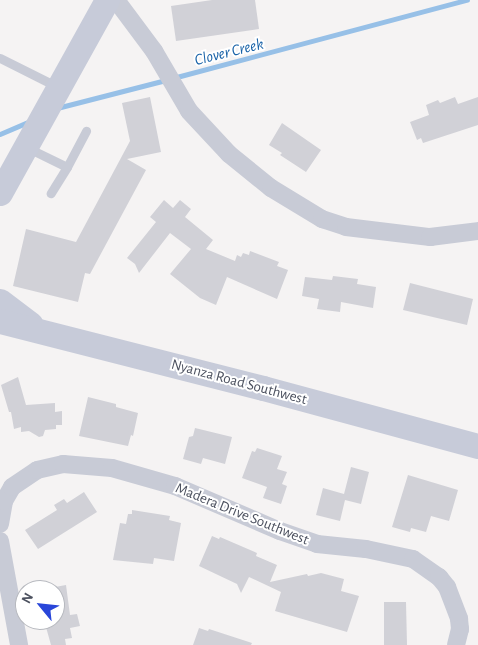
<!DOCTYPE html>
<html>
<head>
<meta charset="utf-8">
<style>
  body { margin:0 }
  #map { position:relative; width:478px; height:645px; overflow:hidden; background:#f5f3f3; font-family:"Alegreya Sans",sans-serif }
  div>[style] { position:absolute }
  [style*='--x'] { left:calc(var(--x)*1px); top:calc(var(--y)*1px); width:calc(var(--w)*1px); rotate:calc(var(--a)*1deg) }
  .stream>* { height:4.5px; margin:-2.25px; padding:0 2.25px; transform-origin:2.25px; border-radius:2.25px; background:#97c0e7 }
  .building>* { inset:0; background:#d1d1d7 }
  .lane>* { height:9px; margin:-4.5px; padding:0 4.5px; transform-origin:4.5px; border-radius:4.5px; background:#c8cbd6 }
  .street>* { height:18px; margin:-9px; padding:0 9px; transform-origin:9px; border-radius:9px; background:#c8cbd6 }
  .secondary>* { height:25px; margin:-12.5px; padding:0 12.5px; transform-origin:12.5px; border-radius:12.5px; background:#c7cbd9 }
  span { translate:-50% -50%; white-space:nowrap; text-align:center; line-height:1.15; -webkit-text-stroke:4px #fff; paint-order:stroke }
  .street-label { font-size:15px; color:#4c515f }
  .water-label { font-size:16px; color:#1761a7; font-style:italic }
  .north { position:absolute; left:15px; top:580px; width:50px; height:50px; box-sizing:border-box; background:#fff; border:1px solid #b7b9bf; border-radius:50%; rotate:298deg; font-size:14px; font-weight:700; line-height:20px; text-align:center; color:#4c515f }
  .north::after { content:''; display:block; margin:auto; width:18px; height:22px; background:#2946d9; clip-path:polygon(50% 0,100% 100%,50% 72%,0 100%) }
</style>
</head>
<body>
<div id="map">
  <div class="stream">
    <div style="--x:173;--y:78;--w:304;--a:-14.9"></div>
    <div style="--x:57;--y:108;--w:113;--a:-14.4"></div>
    <div style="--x:0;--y:134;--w:33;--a:-23"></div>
  </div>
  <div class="building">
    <div style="clip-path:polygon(212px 0,255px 0,259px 29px,176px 41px,171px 6px)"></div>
    <div style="clip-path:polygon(150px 97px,161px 152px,127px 159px,146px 170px,90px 274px,85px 273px,78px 302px,13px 286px,26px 229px,76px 242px,130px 141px,122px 103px)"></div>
    <div style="clip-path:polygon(455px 97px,458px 104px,478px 97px,478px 125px,423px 143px,421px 138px,417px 140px,410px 122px,429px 115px,426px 105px,438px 100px,440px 103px)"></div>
    <div style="clip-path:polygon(282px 123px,321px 150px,306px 172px,280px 155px,282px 153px,269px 145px)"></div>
    <div style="clip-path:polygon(164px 200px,173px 208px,180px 200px,191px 209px,185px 217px,213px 240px,206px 249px,235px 261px,237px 255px,241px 257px,243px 253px,249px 255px,250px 251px,279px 262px,277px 266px,288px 270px,277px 299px,227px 277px,216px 305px,200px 298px,170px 274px,191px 249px,170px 233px,139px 273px,135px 264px,127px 258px,156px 222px,150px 217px)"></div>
    <div style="clip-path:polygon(333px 276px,358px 279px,357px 284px,376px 287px,373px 308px,341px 302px,340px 312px,317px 309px,319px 299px,302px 296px,305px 277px,332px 280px)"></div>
    <div style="clip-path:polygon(410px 283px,473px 299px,467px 325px,403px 310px)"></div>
    <div style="clip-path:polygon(18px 377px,26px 405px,55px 403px,55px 412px,62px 411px,62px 425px,56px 425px,56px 429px,45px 430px,43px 436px,39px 437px,29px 431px,21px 432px,21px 427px,14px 429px,11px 412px,9px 412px,1px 385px)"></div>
    <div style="clip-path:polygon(88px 397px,116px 404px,116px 407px,138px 413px,133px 436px,131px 435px,128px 446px,79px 436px)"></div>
    <div style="clip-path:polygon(195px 428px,232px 437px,225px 464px,203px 458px,201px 464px,183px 459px,189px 437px,193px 436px)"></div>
    <div style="clip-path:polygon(257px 448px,282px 456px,277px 469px,287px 472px,282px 484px,287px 486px,281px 504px,263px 498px,267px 487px,242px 478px,252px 451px,255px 452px)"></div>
    <div style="clip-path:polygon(351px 467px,369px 472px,361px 504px,345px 500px,340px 521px,316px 515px,323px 488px,344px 494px)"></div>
    <div style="clip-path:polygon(408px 475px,458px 490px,449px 521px,431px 516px,426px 532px,411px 528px,410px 532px,392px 527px)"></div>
    <div style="clip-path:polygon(84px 492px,97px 512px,38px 549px,25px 530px,57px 510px,54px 505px,64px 499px,67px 503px)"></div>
    <div style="clip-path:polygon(132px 510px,170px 516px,169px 520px,181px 523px,174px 561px,154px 558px,153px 564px,113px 560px,120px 523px,126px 524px,128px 514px,132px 514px)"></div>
    <div style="clip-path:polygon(212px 536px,219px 539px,220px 537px,257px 553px,256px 556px,277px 565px,270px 582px,307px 574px,308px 576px,321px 573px,344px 579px,341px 591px,359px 596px,347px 632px,275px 611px,281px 592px,249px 577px,241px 593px,237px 584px,199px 566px)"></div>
    <div style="clip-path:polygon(66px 585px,70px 615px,77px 614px,80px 626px,70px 628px,72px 638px,65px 639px,66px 645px,51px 645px,44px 620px,55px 620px,55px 587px)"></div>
    <div style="clip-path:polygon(384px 602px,406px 602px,407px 645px,384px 645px)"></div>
    <div style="clip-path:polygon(199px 628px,208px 631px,209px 629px,252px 643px,251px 645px,193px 645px)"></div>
  </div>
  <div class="lane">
    <div style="--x:0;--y:58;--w:65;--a:26.6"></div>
    <div style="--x:28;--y:148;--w:43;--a:26"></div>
    <div style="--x:67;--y:167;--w:31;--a:122"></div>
    <div style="--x:67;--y:167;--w:41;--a:-62.2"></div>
  </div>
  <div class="street">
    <div style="--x:116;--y:0;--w:64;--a:53.3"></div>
    <div style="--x:154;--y:51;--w:69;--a:59.7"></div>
    <div style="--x:189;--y:111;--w:59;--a:47.1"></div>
    <div style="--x:229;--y:154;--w:54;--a:39"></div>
    <div style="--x:271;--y:188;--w:60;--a:31.3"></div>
    <div style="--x:322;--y:219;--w:25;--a:18"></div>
    <div style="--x:346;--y:227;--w:85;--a:6.8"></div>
    <div style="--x:430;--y:237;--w:48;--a:-7.1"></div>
    <div style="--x:0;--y:524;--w:23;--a:-80"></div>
    <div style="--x:4;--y:501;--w:16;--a:-60"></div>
    <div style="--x:12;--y:487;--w:30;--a:-34"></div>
    <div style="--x:37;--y:470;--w:27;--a:-13"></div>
    <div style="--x:63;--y:464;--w:49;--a:4.7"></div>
    <div style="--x:112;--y:468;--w:66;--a:15.9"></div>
    <div style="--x:175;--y:486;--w:114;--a:23.2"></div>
    <div style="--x:280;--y:531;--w:39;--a:19"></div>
    <div style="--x:317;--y:544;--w:49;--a:5.8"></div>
    <div style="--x:366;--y:549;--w:48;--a:12"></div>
    <div style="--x:413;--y:559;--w:32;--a:35"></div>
    <div style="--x:439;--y:577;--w:13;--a:51"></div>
    <div style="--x:447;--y:587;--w:34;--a:69"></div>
    <div style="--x:459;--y:619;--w:10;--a:84"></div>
    <div style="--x:460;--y:629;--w:16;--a:104"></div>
    <div style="--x:0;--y:541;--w:106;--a:79.6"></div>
  </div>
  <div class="secondary">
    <div style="--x:0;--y:193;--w:221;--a:-61"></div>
    <div style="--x:0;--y:301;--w:38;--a:37"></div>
    <div style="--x:0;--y:321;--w:271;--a:14.3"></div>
    <div style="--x:263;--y:388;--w:223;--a:15.1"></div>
  </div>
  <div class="street-label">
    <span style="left:239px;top:382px;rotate:15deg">Nyanza Road Southwest</span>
    <span style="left:242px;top:514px;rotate:22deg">Madera Drive Southwest</span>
  </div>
  <div class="water-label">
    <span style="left:229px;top:52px;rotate:-14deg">Clover Creek</span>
  </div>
  <div class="north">N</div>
</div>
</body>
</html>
